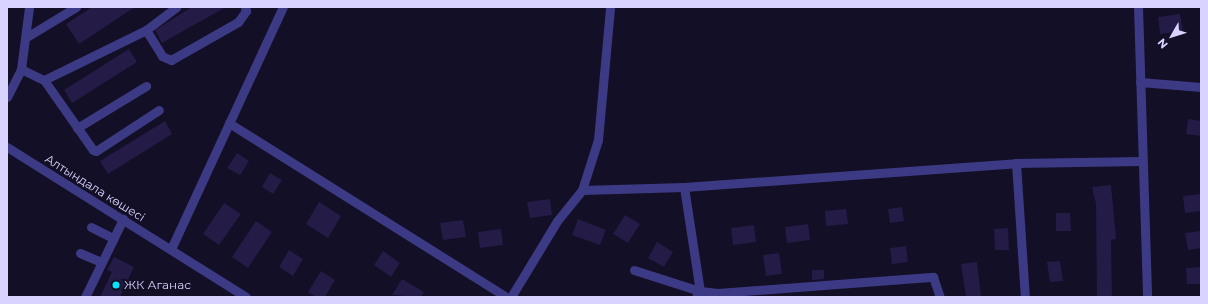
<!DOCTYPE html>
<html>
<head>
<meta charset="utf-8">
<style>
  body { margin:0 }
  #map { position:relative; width:1208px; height:304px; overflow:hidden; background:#130f26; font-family:Montserrat,sans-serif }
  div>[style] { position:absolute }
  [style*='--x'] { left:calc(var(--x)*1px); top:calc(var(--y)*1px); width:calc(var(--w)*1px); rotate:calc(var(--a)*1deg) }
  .building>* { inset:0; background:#241b47 }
  .minor>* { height:9px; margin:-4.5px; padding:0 4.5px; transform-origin:4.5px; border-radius:4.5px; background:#3d3a85 }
  .dots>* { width:11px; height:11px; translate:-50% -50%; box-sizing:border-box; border:2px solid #130f26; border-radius:50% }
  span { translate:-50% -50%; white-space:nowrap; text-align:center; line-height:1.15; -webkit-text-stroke:4px #130f26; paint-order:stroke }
  .street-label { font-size:12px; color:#d9d4ff }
  .poi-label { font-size:12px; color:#d9d4ff }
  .left { translate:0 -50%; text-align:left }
  .frame { position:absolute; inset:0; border:8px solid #d9d4ff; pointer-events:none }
  .north { position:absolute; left:1152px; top:16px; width:40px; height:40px; -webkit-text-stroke:3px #130f26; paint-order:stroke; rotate:231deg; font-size:11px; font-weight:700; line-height:16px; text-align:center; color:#d9d4ff }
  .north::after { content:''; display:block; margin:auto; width:14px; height:18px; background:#d9d4ff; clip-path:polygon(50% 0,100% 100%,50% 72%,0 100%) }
</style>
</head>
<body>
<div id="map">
  <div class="building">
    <div style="clip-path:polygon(92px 7px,135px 7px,79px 44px,66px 24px)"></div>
    <div style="clip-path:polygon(192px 7px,226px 7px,162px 43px,155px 30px)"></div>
    <div style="clip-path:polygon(1180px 14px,1183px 31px,1160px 34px,1158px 17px)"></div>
    <div style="clip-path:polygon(129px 49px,137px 62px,72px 103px,64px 90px)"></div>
    <div style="clip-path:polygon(1188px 119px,1201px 121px,1201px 136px,1186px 134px)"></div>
    <div style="clip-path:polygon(165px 121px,172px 134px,108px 174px,100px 161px)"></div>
    <div style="clip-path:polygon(237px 153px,249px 161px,240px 175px,227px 168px)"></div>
    <div style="clip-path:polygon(270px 173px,282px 180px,273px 194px,262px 187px)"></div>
    <div style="clip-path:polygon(1111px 185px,1116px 239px,1111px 240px,1112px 297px,1097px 297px,1096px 204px,1092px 187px)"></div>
    <div style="clip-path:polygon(1201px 194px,1201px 211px,1185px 213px,1183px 196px)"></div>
    <div style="clip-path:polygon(550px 199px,552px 215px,530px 218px,527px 202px)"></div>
    <div style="clip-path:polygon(319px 202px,341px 216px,328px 238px,306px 224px)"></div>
    <div style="clip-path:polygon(224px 203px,241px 214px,219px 245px,203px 234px)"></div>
    <div style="clip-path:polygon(902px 207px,904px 221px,890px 223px,888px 209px)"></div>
    <div style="clip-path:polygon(846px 209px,848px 224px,826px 226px,825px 211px)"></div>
    <div style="clip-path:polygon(1056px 213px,1070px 213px,1071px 231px,1056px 231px)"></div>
    <div style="clip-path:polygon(625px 215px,640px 224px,628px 243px,613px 234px)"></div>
    <div style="clip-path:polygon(578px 219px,606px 230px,600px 245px,572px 235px)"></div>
    <div style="clip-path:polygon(463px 220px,466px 237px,443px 240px,440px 223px)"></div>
    <div style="clip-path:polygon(256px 221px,272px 232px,248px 268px,232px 257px)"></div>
    <div style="clip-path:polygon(808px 224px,810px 240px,787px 243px,785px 227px)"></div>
    <div style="clip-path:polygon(754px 225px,756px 242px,733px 245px,731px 228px)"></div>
    <div style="clip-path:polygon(1008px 228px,1009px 250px,995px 250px,994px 229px)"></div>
    <div style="clip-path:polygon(501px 229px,503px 245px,480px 248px,478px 232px)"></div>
    <div style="clip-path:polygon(1201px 231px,1201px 248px,1188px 250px,1185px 233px)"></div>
    <div style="clip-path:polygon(657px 242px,673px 252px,664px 267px,648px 258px)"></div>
    <div style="clip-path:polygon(906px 246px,908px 262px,892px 264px,890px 248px)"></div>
    <div style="clip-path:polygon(289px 250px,303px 259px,293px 276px,279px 267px)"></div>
    <div style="clip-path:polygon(383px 251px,400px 263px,391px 277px,374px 265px)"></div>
    <div style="clip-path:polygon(779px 253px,782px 274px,766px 276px,763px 255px)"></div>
    <div style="clip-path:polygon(114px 257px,134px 267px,120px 297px,100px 297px,112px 272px,107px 270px)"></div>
    <div style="clip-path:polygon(1060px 261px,1063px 281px,1050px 282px,1047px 262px)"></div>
    <div style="clip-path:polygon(977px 262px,981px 297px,966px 297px,961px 264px)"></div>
    <div style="clip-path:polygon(1201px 267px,1201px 284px,1187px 284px,1186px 268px)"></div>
    <div style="clip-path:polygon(812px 270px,824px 270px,824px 279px,812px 280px)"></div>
    <div style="clip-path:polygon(321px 271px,335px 280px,325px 297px,316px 297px,308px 292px)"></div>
    <div style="clip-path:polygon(402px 279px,424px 292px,421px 297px,392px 295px)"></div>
  </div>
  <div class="minor">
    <div style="--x:1138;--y:7;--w:290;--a:88.2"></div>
    <div style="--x:146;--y:30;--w:31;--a:58"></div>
    <div style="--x:162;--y:56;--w:10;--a:24"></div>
    <div style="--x:171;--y:60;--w:77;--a:-29.6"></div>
    <div style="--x:238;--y:22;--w:14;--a:-54"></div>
    <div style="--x:246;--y:11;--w:4;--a:-104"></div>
    <div style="--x:25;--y:38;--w:60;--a:-31.3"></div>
    <div style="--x:21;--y:69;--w:25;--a:26"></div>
    <div style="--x:44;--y:80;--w:85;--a:55"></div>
    <div style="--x:93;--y:150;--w:3;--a:18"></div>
    <div style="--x:96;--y:151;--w:75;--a:-33.1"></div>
    <div style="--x:44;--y:80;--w:114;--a:-26.1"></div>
    <div style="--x:146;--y:30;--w:38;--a:-37"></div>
    <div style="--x:1140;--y:82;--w:61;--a:4.7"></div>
    <div style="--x:7;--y:97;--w:31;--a:-63"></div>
    <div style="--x:21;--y:69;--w:63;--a:-82.6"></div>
    <div style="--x:229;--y:123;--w:327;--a:32.1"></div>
    <div style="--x:77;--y:128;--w:81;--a:-31.3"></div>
    <div style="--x:7;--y:147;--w:282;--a:32.1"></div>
    <div style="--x:1016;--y:163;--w:134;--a:86.2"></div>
    <div style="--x:684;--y:187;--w:105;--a:81.3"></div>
    <div style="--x:700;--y:291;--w:7;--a:124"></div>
    <div style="--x:582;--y:190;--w:102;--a:-1.7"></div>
    <div style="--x:684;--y:187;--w:333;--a:-4.1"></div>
    <div style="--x:1016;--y:163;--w:126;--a:-0.9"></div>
    <div style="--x:91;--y:227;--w:25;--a:27"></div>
    <div style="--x:171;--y:249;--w:267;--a:-65.2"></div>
    <div style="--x:80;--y:253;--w:23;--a:23"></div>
    <div style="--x:634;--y:270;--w:69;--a:17.7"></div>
    <div style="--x:700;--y:291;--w:18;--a:6"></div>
    <div style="--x:718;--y:293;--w:216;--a:-4.3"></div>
    <div style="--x:933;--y:277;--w:21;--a:71"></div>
    <div style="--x:85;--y:297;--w:87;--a:-64"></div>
    <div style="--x:511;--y:297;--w:89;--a:-58.8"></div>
    <div style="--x:557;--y:221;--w:40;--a:-51"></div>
    <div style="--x:582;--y:190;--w:52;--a:-72.3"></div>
    <div style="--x:598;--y:140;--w:134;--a:-84.8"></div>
  </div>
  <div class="dots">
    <div style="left:116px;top:285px;background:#00e5ff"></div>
  </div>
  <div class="street-label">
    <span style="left:95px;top:188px;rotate:32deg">Алтындала көшесі</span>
  </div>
  <div class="poi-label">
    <span class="left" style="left:124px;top:285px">ЖК Аганас</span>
  </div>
  <div class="frame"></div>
  <div class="north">N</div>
</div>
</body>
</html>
